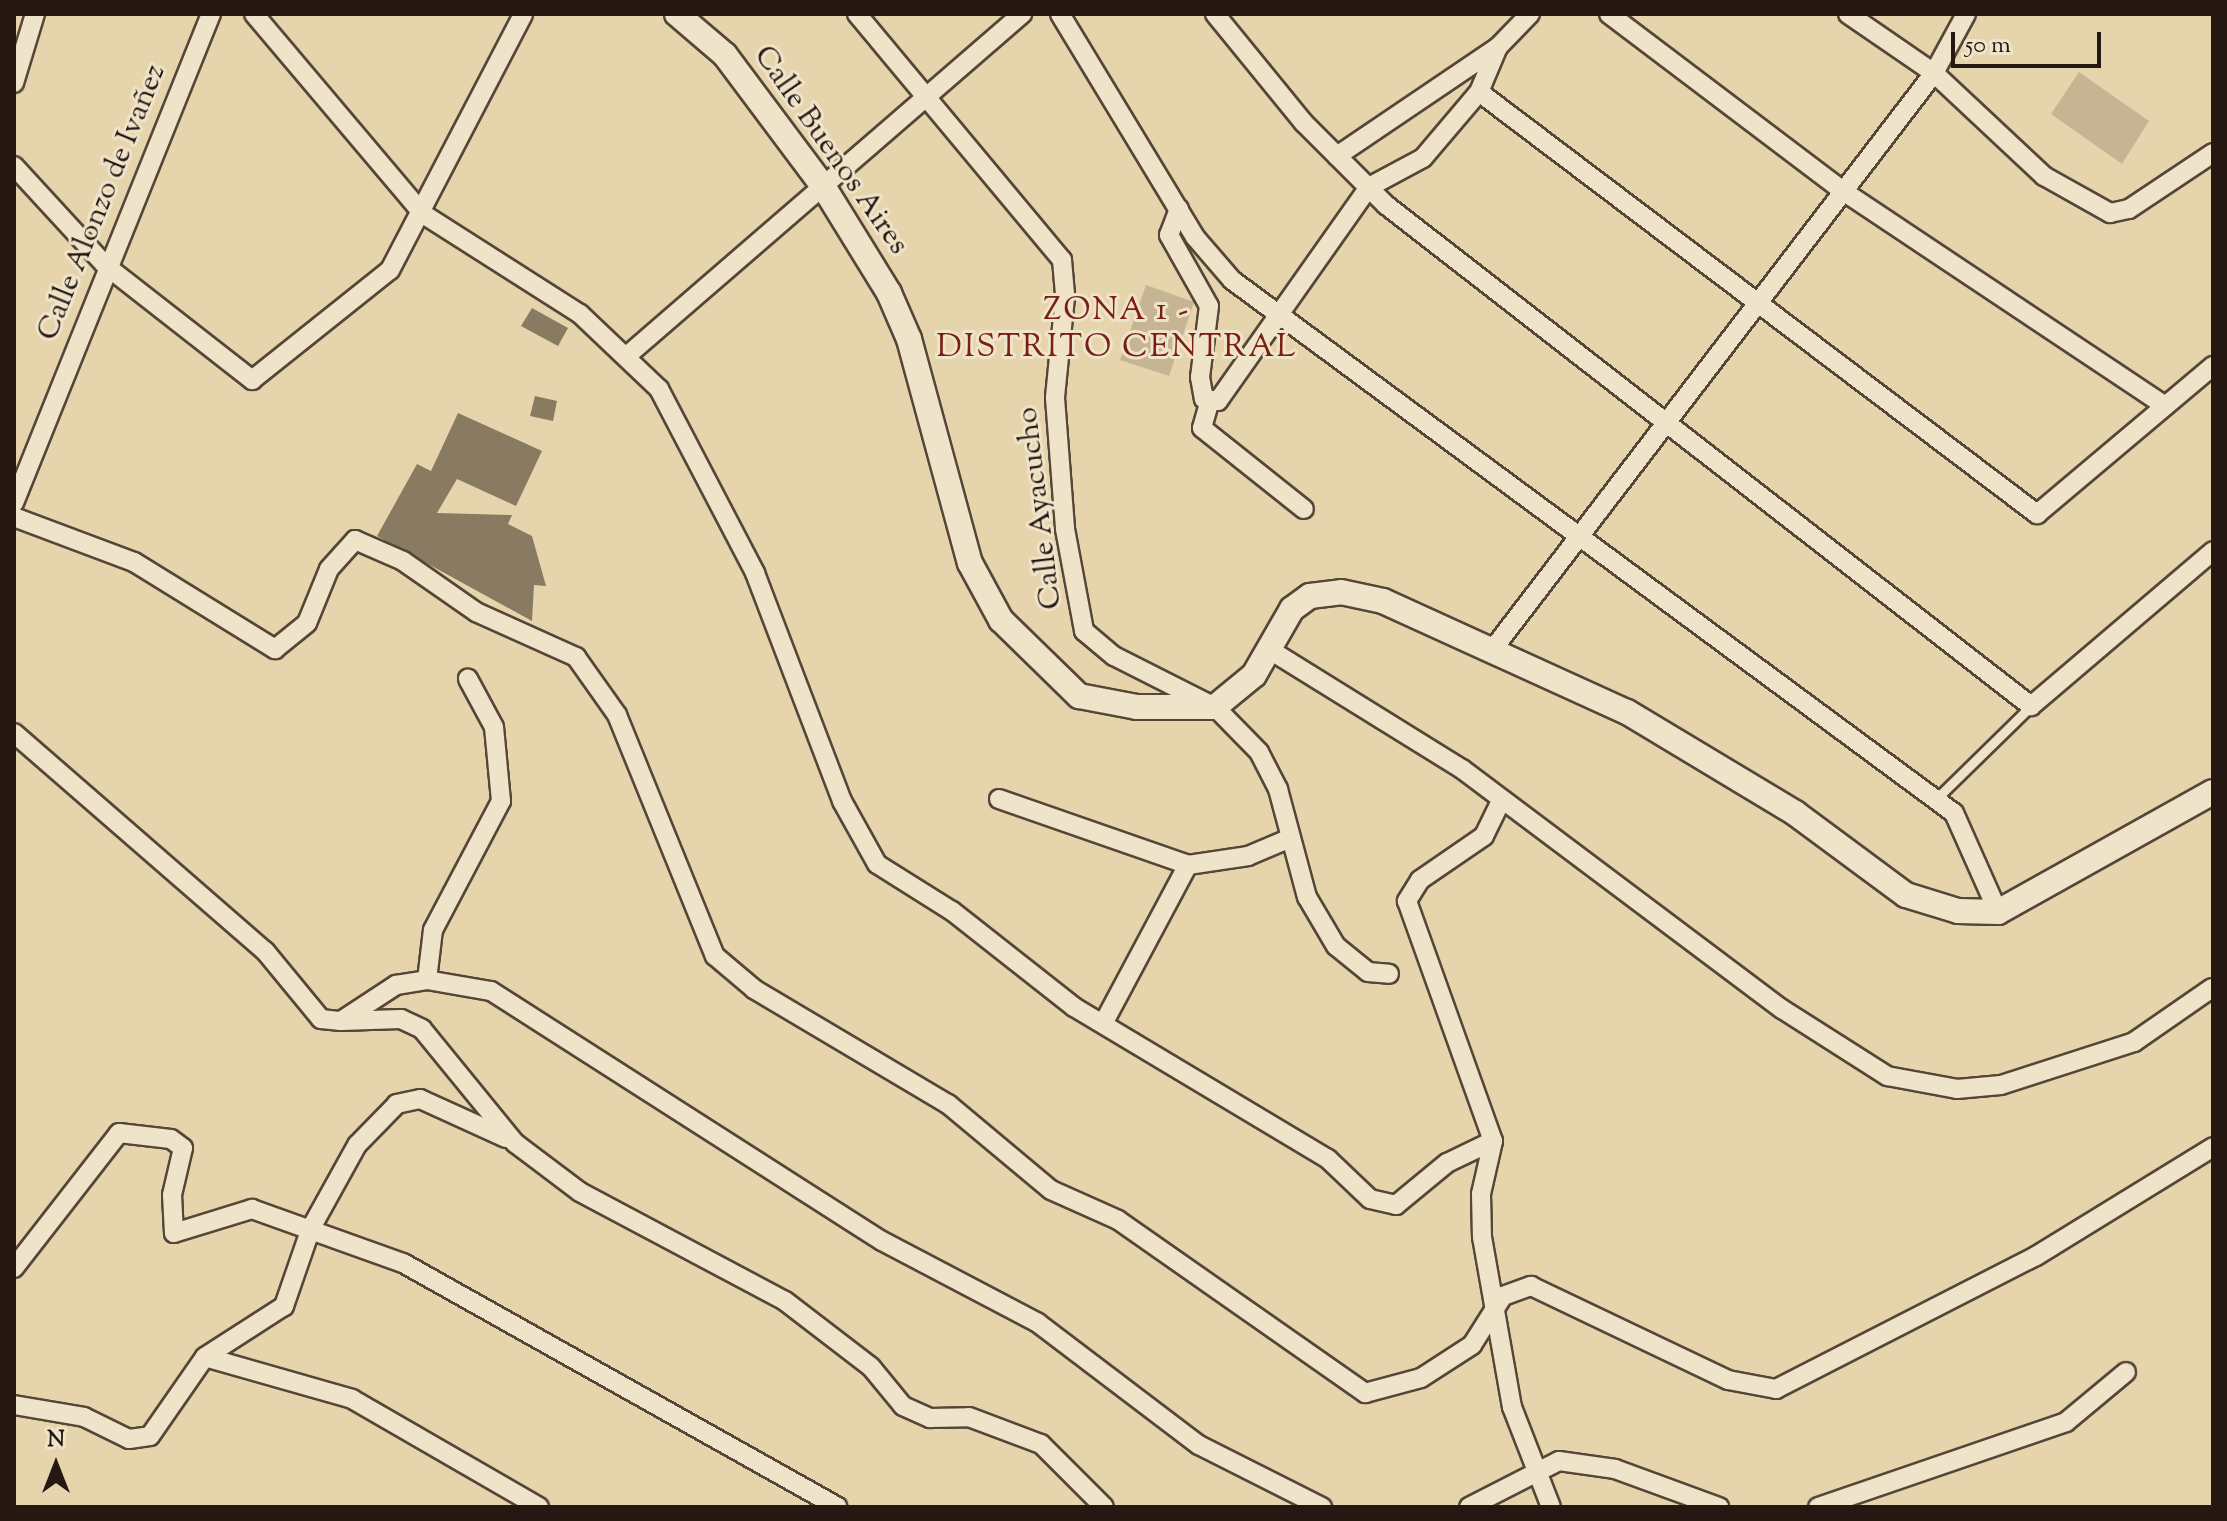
<!DOCTYPE html>
<html>
<head>
<meta charset="utf-8">
<style>
  body { margin:0 }
  #map { position:relative; width:2227px; height:1521px; overflow:hidden; background:#e6d5ac; font-family:"Sorts Mill Goudy",serif }
  div>[style] { position:absolute }
  [style*='--x'] { left:calc(var(--x)*1px); top:calc(var(--y)*1px); width:calc(var(--w)*1px); rotate:calc(var(--a)*1deg) }
  .green>* { inset:0; background:#c5b592 }
  .building>* { inset:0; background:#897a62 }
  .roads { filter:drop-shadow(2px 0 #554638) drop-shadow(-2px 0 #554638) drop-shadow(0 2px #554638) drop-shadow(0 -2px #554638) }
  .service>* { height:9px; margin:-4.5px; padding:0 4.5px; transform-origin:4.5px; border-radius:4.5px; background:#efe4c9 }
  .minor>* { height:18px; margin:-9px; padding:0 9px; transform-origin:9px; border-radius:9px; background:#efe4c9 }
  .tertiary>* { height:24px; margin:-12px; padding:0 12px; transform-origin:12px; border-radius:12px; background:#efe4c9 }
  span { translate:-50% -50%; white-space:nowrap; text-align:center; line-height:1.15; -webkit-text-stroke:6px #efe4c9; paint-order:stroke }
  .street-label { font-size:30px; color:#251712 }
  .neighbourhood-label { font-size:32px; color:#7a1f14; letter-spacing:2px }
  .frame { position:absolute; inset:0; border:16px solid #251712; pointer-events:none }
  .north { position:absolute; left:16px; top:1425px; width:80px; height:80px; -webkit-text-stroke:6px #efe4c9; paint-order:stroke; rotate:0deg; font-size:22px; font-weight:700; line-height:32px; text-align:center; color:#251712 }
  .north::after { content:''; display:block; margin:auto; width:28px; height:36px; background:#251712; clip-path:polygon(50% 0,100% 100%,50% 72%,0 100%) }
  .scale { position:absolute; left:1951px; top:32px; width:150px; height:36px; box-sizing:border-box; border:4px solid #251712; border-top:0; padding-left:10px; font-size:24px; line-height:28px; white-space:nowrap; color:#251712; -webkit-text-stroke:6px #efe4c9; paint-order:stroke }
</style>
</head>
<body>
<div id="map">
  <div class="green">
    <div style="clip-path:polygon(2079px 72px,2149px 121px,2122px 164px,2051px 114px)"></div>
    <div style="clip-path:polygon(1146px 285px,1194px 302px,1169px 376px,1120px 360px)"></div>
  </div>
  <div class="building">
    <div style="clip-path:polygon(532px 308px,568px 328px,558px 346px,521px 326px)"></div>
    <div style="clip-path:polygon(535px 396px,557px 401px,553px 421px,530px 416px)"></div>
    <div style="clip-path:polygon(458px 413px,542px 451px,516px 506px,457px 479px,437px 513px,512px 515px,508px 524px,532px 536px,546px 586px,534px 585px,532px 621px,377px 536px,417px 464px,431px 471px)"></div>
  </div>
  <div class="roads">
    <div class="service">
      <div style="--x:1936;--y:799;--w:133;--a:-44.4"></div>
    </div>
    <div class="minor">
      <div style="--x:254;--y:14;--w:262;--a:49.8"></div>
      <div style="--x:423;--y:214;--w:186;--a:32.5"></div>
      <div style="--x:580;--y:314;--w:109;--a:43.5"></div>
      <div style="--x:659;--y:389;--w:208;--a:62.4"></div>
      <div style="--x:755;--y:573;--w:244;--a:69.1"></div>
      <div style="--x:842;--y:801;--w:72;--a:60.9"></div>
      <div style="--x:877;--y:864;--w:89;--a:32.1"></div>
      <div style="--x:952;--y:911;--w:155;--a:38.2"></div>
      <div style="--x:1074;--y:1007;--w:296;--a:30.9"></div>
      <div style="--x:1328;--y:1159;--w:58;--a:43.6"></div>
      <div style="--x:1370;--y:1199;--w:27;--a:13"></div>
      <div style="--x:1396;--y:1205;--w:66;--a:-39.5"></div>
      <div style="--x:1447;--y:1163;--w:51;--a:-25.6"></div>
      <div style="--x:857;--y:14;--w:320;--a:50.2"></div>
      <div style="--x:1062;--y:260;--w:37;--a:85"></div>
      <div style="--x:1065;--y:297;--w:101;--a:95.7"></div>
      <div style="--x:1055;--y:398;--w:131;--a:85.6"></div>
      <div style="--x:1065;--y:529;--w:104;--a:79.4"></div>
      <div style="--x:1084;--y:631;--w:39;--a:40"></div>
      <div style="--x:1114;--y:656;--w:113;--a:26.8"></div>
      <div style="--x:1215;--y:707;--w:63;--a:45.6"></div>
      <div style="--x:1259;--y:752;--w:42;--a:62.8"></div>
      <div style="--x:1278;--y:789;--w:112;--a:75"></div>
      <div style="--x:1307;--y:897;--w:57;--a:59.4"></div>
      <div style="--x:1336;--y:946;--w:41;--a:39.1"></div>
      <div style="--x:1368;--y:972;--w:21;--a:5"></div>
      <div style="--x:1060;--y:14;--w:261;--a:58.8"></div>
      <div style="--x:1195;--y:237;--w:57;--a:49.3"></div>
      <div style="--x:1232;--y:280;--w:897;--a:36.44"></div>
      <div style="--x:1954;--y:813;--w:108;--a:66"></div>
      <div style="--x:1215;--y:14;--w:141;--a:50.8"></div>
      <div style="--x:1304;--y:123;--w:116;--a:45"></div>
      <div style="--x:1386;--y:205;--w:817;--a:37.84"></div>
      <div style="--x:2031;--y:706;--w:239;--a:-40.4"></div>
      <div style="--x:1609;--y:14;--w:293;--a:37.1"></div>
      <div style="--x:1843;--y:191;--w:387;--a:33.7"></div>
      <div style="--x:1848;--y:14;--w:104;--a:34.5"></div>
      <div style="--x:1934;--y:73;--w:151;--a:43.1"></div>
      <div style="--x:2044;--y:176;--w:76;--a:29.3"></div>
      <div style="--x:2110;--y:213;--w:19;--a:-12"></div>
      <div style="--x:2129;--y:209;--w:101;--a:-33.7"></div>
      <div style="--x:14;--y:83;--w:72;--a:-73.1"></div>
      <div style="--x:1479;--y:92;--w:700;--a:37.1"></div>
      <div style="--x:2037;--y:514;--w:230;--a:-40.1"></div>
      <div style="--x:1337;--y:156;--w:194;--a:-34.1"></div>
      <div style="--x:14;--y:166;--w:134;--a:47.4"></div>
      <div style="--x:105;--y:265;--w:187;--a:38"></div>
      <div style="--x:252;--y:380;--w:176;--a:-38.6"></div>
      <div style="--x:390;--y:270;--w:288;--a:-62.5"></div>
      <div style="--x:1179;--y:209;--w:28;--a:111"></div>
      <div style="--x:1169;--y:235;--w:81;--a:60.6"></div>
      <div style="--x:1209;--y:306;--w:72;--a:97.2"></div>
      <div style="--x:1200;--y:377;--w:22;--a:80"></div>
      <div style="--x:1204;--y:399;--w:14;--a:8"></div>
      <div style="--x:1218;--y:401;--w:262;--a:-54.8"></div>
      <div style="--x:1369;--y:187;--w:61;--a:-28.2"></div>
      <div style="--x:1423;--y:158;--w:87;--a:-49.7"></div>
      <div style="--x:1479;--y:92;--w:49;--a:-67.1"></div>
      <div style="--x:1498;--y:47;--w:46;--a:-45.9"></div>
      <div style="--x:629;--y:354;--w:520;--a:-40.86"></div>
      <div style="--x:1210;--y:400;--w:29;--a:106"></div>
      <div style="--x:1202;--y:428;--w:130;--a:38.5"></div>
      <div style="--x:14;--y:503;--w:527;--a:-68.06"></div>
      <div style="--x:14;--y:517;--w:128;--a:20.6"></div>
      <div style="--x:134;--y:562;--w:166;--a:31.7"></div>
      <div style="--x:275;--y:649;--w:41;--a:-39.1"></div>
      <div style="--x:307;--y:623;--w:58;--a:-67.8"></div>
      <div style="--x:329;--y:569;--w:39;--a:-48"></div>
      <div style="--x:355;--y:540;--w:52;--a:23.6"></div>
      <div style="--x:403;--y:561;--w:89;--a:34.9"></div>
      <div style="--x:476;--y:612;--w:110;--a:24.2"></div>
      <div style="--x:576;--y:657;--w:71;--a:54.7"></div>
      <div style="--x:617;--y:715;--w:260;--a:67.9"></div>
      <div style="--x:715;--y:956;--w:51;--a:40.2"></div>
      <div style="--x:754;--y:989;--w:226;--a:30.7"></div>
      <div style="--x:948;--y:1104;--w:134;--a:39.9"></div>
      <div style="--x:1051;--y:1190;--w:73;--a:24.1"></div>
      <div style="--x:1118;--y:1220;--w:302;--a:35"></div>
      <div style="--x:1365;--y:1393;--w:58;--a:-15"></div>
      <div style="--x:1421;--y:1378;--w:61;--a:-32.9"></div>
      <div style="--x:1472;--y:1345;--w:58;--a:-57.7"></div>
      <div style="--x:1503;--y:1296;--w:30;--a:-20"></div>
      <div style="--x:1531;--y:1286;--w:218;--a:25.5"></div>
      <div style="--x:1728;--y:1380;--w:49;--a:10.6"></div>
      <div style="--x:1776;--y:1389;--w:292;--a:-27.1"></div>
      <div style="--x:2036;--y:1256;--w:208;--a:-31.6"></div>
      <div style="--x:1493;--y:649;--w:725;--a:-52.56"></div>
      <div style="--x:1934;--y:73;--w:67;--a:-61.5"></div>
      <div style="--x:1270;--y:650;--w:226;--a:31.8"></div>
      <div style="--x:1462;--y:769;--w:400;--a:36.9"></div>
      <div style="--x:1782;--y:1009;--w:125;--a:32.5"></div>
      <div style="--x:1887;--y:1076;--w:71;--a:10.5"></div>
      <div style="--x:1957;--y:1089;--w:44;--a:-5.2"></div>
      <div style="--x:2001;--y:1085;--w:140;--a:-17.9"></div>
      <div style="--x:2134;--y:1042;--w:95;--a:-34.7"></div>
      <div style="--x:14;--y:733;--w:332;--a:41"></div>
      <div style="--x:265;--y:951;--w:88;--a:50.5"></div>
      <div style="--x:321;--y:1019;--w:20;--a:6"></div>
      <div style="--x:341;--y:1021;--w:66;--a:-33.2"></div>
      <div style="--x:396;--y:985;--w:31;--a:-9"></div>
      <div style="--x:427;--y:980;--w:50;--a:-83.2"></div>
      <div style="--x:433;--y:930;--w:146;--a:-62.2"></div>
      <div style="--x:501;--y:801;--w:74;--a:-95.4"></div>
      <div style="--x:494;--y:727;--w:55;--a:-118.4"></div>
      <div style="--x:999;--y:799;--w:200;--a:19.2"></div>
      <div style="--x:1188;--y:865;--w:61;--a:-8.5"></div>
      <div style="--x:1248;--y:856;--w:43;--a:-23"></div>
      <div style="--x:1501;--y:801;--w:39;--a:116"></div>
      <div style="--x:1484;--y:836;--w:78;--a:145.5"></div>
      <div style="--x:1420;--y:880;--w:25;--a:122"></div>
      <div style="--x:1407;--y:901;--w:255;--a:70.3"></div>
      <div style="--x:1493;--y:1141;--w:54;--a:102.8"></div>
      <div style="--x:1481;--y:1194;--w:43;--a:88.7"></div>
      <div style="--x:1482;--y:1237;--w:173;--a:80"></div>
      <div style="--x:1512;--y:1407;--w:107;--a:68.7"></div>
      <div style="--x:427;--y:980;--w:65;--a:9.8"></div>
      <div style="--x:491;--y:991;--w:464;--a:32.6"></div>
      <div style="--x:882;--y:1241;--w:176;--a:27.7"></div>
      <div style="--x:1038;--y:1323;--w:202;--a:37.2"></div>
      <div style="--x:1199;--y:1445;--w:138;--a:26.8"></div>
      <div style="--x:341;--y:1021;--w:60;--a:-1.9"></div>
      <div style="--x:401;--y:1019;--w:23;--a:25"></div>
      <div style="--x:422;--y:1029;--w:147;--a:50.8"></div>
      <div style="--x:515;--y:1143;--w:81;--a:37"></div>
      <div style="--x:580;--y:1192;--w:232;--a:28"></div>
      <div style="--x:785;--y:1301;--w:108;--a:37.5"></div>
      <div style="--x:871;--y:1367;--w:50;--a:50.6"></div>
      <div style="--x:903;--y:1406;--w:30;--a:24"></div>
      <div style="--x:930;--y:1418;--w:39;--a:-1"></div>
      <div style="--x:969;--y:1417;--w:77;--a:20.6"></div>
      <div style="--x:1041;--y:1444;--w:89;--a:45"></div>
      <div style="--x:1104;--y:1022;--w:178;--a:-61.9"></div>
      <div style="--x:506;--y:1138;--w:94;--a:-155.6"></div>
      <div style="--x:420;--y:1099;--w:24;--a:168"></div>
      <div style="--x:397;--y:1104;--w:57;--a:134.3"></div>
      <div style="--x:357;--y:1145;--w:95;--a:119"></div>
      <div style="--x:311;--y:1228;--w:83;--a:109.1"></div>
      <div style="--x:284;--y:1306;--w:94;--a:147.2"></div>
      <div style="--x:205;--y:1357;--w:153;--a:15.9"></div>
      <div style="--x:352;--y:1399;--w:216;--a:30"></div>
      <div style="--x:14;--y:1268;--w:171;--a:-52.1"></div>
      <div style="--x:119;--y:1133;--w:52;--a:6.6"></div>
      <div style="--x:171;--y:1139;--w:15;--a:37"></div>
      <div style="--x:183;--y:1148;--w:48;--a:103.2"></div>
      <div style="--x:172;--y:1195;--w:38;--a:87"></div>
      <div style="--x:174;--y:1233;--w:82;--a:-17.1"></div>
      <div style="--x:252;--y:1209;--w:160;--a:19.7"></div>
      <div style="--x:403;--y:1263;--w:498;--a:29.3"></div>
      <div style="--x:14;--y:1405;--w:71;--a:9.7"></div>
      <div style="--x:84;--y:1417;--w:50;--a:26.1"></div>
      <div style="--x:129;--y:1439;--w:21;--a:-8"></div>
      <div style="--x:150;--y:1436;--w:96;--a:-55.2"></div>
      <div style="--x:1469;--y:1507;--w:101;--a:-27.1"></div>
      <div style="--x:1559;--y:1461;--w:57;--a:8.1"></div>
      <div style="--x:1615;--y:1469;--w:111;--a:20.1"></div>
      <div style="--x:1818;--y:1507;--w:262;--a:-18.9"></div>
      <div style="--x:2066;--y:1422;--w:78;--a:-39.8"></div>
    </div>
    <div class="tertiary">
      <div style="--x:677;--y:14;--w:63;--a:40.5"></div>
      <div style="--x:725;--y:55;--w:164;--a:53.2"></div>
      <div style="--x:823;--y:186;--w:126;--a:58.3"></div>
      <div style="--x:889;--y:293;--w:50;--a:66.5"></div>
      <div style="--x:909;--y:339;--w:232;--a:74.8"></div>
      <div style="--x:970;--y:563;--w:65;--a:61.5"></div>
      <div style="--x:1001;--y:620;--w:109;--a:44.3"></div>
      <div style="--x:1079;--y:696;--w:59;--a:10.7"></div>
      <div style="--x:1137;--y:707;--w:78;--a:0"></div>
      <div style="--x:1215;--y:707;--w:50;--a:-39.4"></div>
      <div style="--x:1254;--y:675;--w:76;--a:-60.1"></div>
      <div style="--x:1292;--y:609;--w:22;--a:-36"></div>
      <div style="--x:1310;--y:596;--w:31;--a:-7"></div>
      <div style="--x:1341;--y:592;--w:43;--a:12.1"></div>
      <div style="--x:1383;--y:601;--w:268;--a:24.5"></div>
      <div style="--x:1627;--y:712;--w:196;--a:31"></div>
      <div style="--x:1795;--y:813;--w:138;--a:36.5"></div>
      <div style="--x:1906;--y:895;--w:54;--a:17.1"></div>
      <div style="--x:1958;--y:911;--w:40;--a:1.4"></div>
      <div style="--x:1998;--y:912;--w:246;--a:-29.2"></div>
    </div>
  </div>
  <div class="street-label">
    <span style="left:830px;top:151px;rotate:55deg">Calle Buenos Aires</span>
    <span style="left:103px;top:203px;rotate:-68deg">Calle Alonzo de Ivañez</span>
    <span style="left:1041px;top:508px;rotate:-97deg">Calle Ayacucho</span>
  </div>
  <div class="neighbourhood-label">
    <span style="left:1117px;top:330px">ZONA 1 -<br>DISTRITO CENTRAL</span>
  </div>
  <div class="frame"></div>
  <div class="north">N</div>
  <div class="scale">50 m</div>
</div>
</body>
</html>
